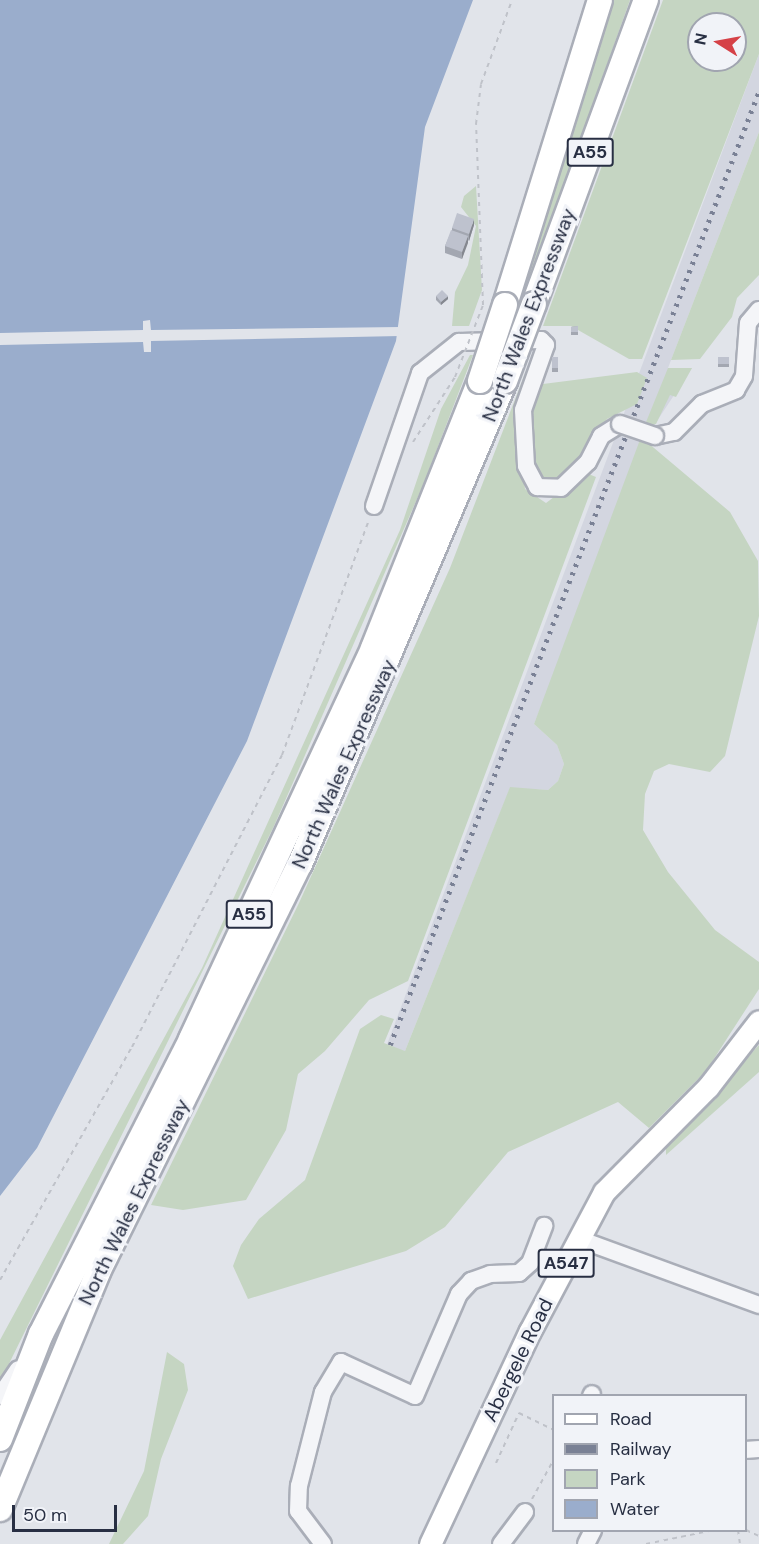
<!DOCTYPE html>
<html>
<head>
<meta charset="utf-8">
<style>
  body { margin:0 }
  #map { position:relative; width:759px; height:1544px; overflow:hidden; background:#e1e4ea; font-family:"DM Sans",sans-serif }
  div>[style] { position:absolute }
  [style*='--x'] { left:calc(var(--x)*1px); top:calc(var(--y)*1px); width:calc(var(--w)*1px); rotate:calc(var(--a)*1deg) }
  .built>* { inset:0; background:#d3d6e0 }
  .green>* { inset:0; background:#c5d5c2 }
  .water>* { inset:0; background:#9aadcc }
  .pier>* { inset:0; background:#e1e4ea }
  .path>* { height:2px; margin-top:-1px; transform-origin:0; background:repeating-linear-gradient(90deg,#bfc2c9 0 4.5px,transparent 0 9px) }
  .roads { filter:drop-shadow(2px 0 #aaaeb8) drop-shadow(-2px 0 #aaaeb8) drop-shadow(0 2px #aaaeb8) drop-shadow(0 -2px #aaaeb8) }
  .minor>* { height:16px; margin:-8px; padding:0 8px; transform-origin:8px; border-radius:8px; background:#f4f5f8 }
  .major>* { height:21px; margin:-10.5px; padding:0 10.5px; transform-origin:10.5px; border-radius:10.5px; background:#fff }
  .highway>* { height:24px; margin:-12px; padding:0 12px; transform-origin:12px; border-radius:12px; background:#fff }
  .rail>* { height:4.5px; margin-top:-2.25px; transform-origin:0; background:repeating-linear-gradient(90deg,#7a8195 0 3px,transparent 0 9px) }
  .path-bridge>* { height:2px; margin-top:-1px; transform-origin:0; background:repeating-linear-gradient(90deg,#bfc2c9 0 4.5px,transparent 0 9px) }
  .bridges { filter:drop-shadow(2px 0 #aaaeb8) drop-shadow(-2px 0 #aaaeb8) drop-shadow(0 2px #aaaeb8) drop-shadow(0 -2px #aaaeb8) }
  .minor-bridge>* { height:16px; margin:-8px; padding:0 8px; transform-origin:8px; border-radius:8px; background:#f4f5f8 }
  .highway-bridge>* { height:24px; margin:-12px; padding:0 12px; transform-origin:12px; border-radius:12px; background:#fff }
  .wall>* { inset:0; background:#a3a7b1 }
  .shaded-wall>* { inset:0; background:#858890 }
  .building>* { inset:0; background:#bec2ce }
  span { translate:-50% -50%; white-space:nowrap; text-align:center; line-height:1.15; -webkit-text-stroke:6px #f1f3f8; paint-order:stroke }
  .shield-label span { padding:2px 4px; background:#f1f3f8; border:2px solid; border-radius:4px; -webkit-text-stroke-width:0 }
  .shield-label { font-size:18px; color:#282f43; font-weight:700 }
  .street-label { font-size:20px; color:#282f43 }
  .legend { position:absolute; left:552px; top:1394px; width:195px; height:138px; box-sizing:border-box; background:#f1f3f8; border:2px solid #a1a5b0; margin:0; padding:8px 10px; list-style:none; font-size:18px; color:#282f43 }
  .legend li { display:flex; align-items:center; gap:12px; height:30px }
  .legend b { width:30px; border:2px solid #a1a5b0 }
  .north { position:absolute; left:687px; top:12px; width:60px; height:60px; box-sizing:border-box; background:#f1f3f8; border:2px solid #a1a5b0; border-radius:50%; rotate:281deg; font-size:16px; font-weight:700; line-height:24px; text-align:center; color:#282f43 }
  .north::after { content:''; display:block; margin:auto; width:21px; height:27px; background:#d54147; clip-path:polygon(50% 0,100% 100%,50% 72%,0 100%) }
  .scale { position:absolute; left:12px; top:1505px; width:105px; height:27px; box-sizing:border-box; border:3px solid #282f43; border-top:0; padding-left:8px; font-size:18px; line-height:21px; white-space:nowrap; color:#282f43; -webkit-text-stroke:4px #f1f3f8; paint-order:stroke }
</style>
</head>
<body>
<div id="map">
  <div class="built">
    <div style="clip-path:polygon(759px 54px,759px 132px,668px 368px,692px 368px,653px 427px,534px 724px,557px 745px,564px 764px,558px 781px,548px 790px,510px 788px,405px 1051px,386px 1047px)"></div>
  </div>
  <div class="green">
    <div style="clip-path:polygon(614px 0,630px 0,515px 324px,510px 324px)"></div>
    <div style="clip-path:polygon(evenodd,663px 0,759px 0,759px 54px,642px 359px,629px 359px,571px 326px,543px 326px,663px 0,699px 24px,735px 24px,735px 60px,699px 60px,699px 24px)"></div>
    <div style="clip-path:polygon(759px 132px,759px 275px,737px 298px,732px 317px,700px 359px,671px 360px)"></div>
    <div style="clip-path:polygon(476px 186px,482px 290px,469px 326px,452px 326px,455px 292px,468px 265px,476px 226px,461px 207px,464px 196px)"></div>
    <div style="clip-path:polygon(536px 345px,516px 410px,525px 489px,546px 503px,586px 473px,596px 477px,408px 981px,369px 1000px,325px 1051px,298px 1074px,286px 1130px,246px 1200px,183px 1210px,151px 1205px,299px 903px,450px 568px)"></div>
    <div style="clip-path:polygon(470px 355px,473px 355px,424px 483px,274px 826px,0 1382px,0 1340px,202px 968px,400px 530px,441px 409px)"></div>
    <div style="clip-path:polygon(668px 368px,692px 368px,676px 397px,670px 395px,656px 424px,644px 427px)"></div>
    <div style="clip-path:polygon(637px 372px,647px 378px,637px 404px,607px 419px,560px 483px,546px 485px,534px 467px,531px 405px,543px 384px)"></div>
    <div style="clip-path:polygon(641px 437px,730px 512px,758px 561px,759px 616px,725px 756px,710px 772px,669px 764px,654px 771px,645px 794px,643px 830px,668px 872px,715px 930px,759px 962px,759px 989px,706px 1071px,649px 1128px,618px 1102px,508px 1152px,445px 1227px,406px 1251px,248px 1299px,233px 1266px,241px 1245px,259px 1219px,305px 1180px,360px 1029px,381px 1015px,394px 1019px,384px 1043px,405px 1051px,510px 787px,548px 790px,558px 781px,564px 764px,557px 745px,534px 724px)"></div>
    <div style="clip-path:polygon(759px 1045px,759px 1072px,666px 1155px,666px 1145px)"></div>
    <div style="clip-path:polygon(167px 1352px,184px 1364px,188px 1390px,161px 1459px,148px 1516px,123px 1544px,109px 1544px,144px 1471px)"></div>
  </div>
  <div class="water">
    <div style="clip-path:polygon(0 0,473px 0,425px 127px,396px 341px,247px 741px,37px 1148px,0 1196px)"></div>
  </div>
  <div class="pier">
    <div style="clip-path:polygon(150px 320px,151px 330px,401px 327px,400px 336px,151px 341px,151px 352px,144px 352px,143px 342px,0 345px,0 333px,143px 330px,143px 321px)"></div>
  </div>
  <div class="path">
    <div style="--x:483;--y:305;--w:181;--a:-92.2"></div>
    <div style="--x:476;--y:124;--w:40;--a:-82.9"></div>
    <div style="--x:481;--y:84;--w:90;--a:-69.7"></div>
    <div style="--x:413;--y:442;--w:77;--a:-57.1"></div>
    <div style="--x:0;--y:1280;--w:268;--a:-60.5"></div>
    <div style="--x:132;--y:1047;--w:328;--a:-62.8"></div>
    <div style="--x:282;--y:755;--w:251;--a:-69.7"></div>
    <div style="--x:496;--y:1463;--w:55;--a:-65.3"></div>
    <div style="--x:519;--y:1413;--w:39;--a:26"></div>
    <div style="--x:532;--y:1499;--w:46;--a:-61.2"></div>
    <div style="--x:738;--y:1530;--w:14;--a:82"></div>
    <div style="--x:746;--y:1530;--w:14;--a:25"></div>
    <div style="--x:646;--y:1544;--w:69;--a:-11.6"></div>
  </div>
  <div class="roads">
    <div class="minor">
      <div style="--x:655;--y:436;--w:19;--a:-12"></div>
      <div style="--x:674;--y:432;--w:40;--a:-45"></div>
      <div style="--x:702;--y:404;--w:37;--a:-22"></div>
      <div style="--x:736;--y:390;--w:16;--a:-60"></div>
      <div style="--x:744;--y:376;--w:53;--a:-85.7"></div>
      <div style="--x:748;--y:323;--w:17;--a:-50"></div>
      <div style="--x:374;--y:506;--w:141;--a:-70.9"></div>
      <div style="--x:420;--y:373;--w:50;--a:-38.5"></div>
      <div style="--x:459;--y:342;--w:82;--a:-1.4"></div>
      <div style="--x:541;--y:340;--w:7;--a:45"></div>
      <div style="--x:546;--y:345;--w:69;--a:109.5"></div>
      <div style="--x:523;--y:410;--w:56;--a:86.9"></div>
      <div style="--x:526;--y:466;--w:24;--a:62"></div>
      <div style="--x:537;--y:487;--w:24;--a:2"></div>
      <div style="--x:561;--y:488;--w:37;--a:-44"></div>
      <div style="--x:588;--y:462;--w:29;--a:-63"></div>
      <div style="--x:601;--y:436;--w:22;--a:-32"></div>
      <div style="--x:579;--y:1239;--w:192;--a:20.1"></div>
      <div style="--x:0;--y:1396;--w:32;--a:-56"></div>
      <div style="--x:591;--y:1396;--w:2;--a:-63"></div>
      <div style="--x:746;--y:1450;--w:13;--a:-4"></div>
      <div style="--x:323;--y:1544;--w:41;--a:-127.1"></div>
      <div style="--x:298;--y:1511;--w:25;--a:-88"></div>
      <div style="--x:299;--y:1486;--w:97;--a:-75.7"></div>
      <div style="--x:323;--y:1392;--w:35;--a:-59"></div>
      <div style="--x:341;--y:1362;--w:81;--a:24.7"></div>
      <div style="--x:415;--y:1396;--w:111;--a:-66.7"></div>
      <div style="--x:459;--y:1294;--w:18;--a:-47"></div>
      <div style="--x:471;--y:1281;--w:20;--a:-20"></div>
      <div style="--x:490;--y:1274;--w:29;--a:-2"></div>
      <div style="--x:519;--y:1273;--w:15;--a:-42"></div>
      <div style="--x:530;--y:1263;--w:40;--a:-69"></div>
      <div style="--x:501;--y:1544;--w:40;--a:-53"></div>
      <div style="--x:586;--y:1544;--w:16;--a:-63"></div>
    </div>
    <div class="major">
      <div style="--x:430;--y:1544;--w:235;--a:-64.9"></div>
      <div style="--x:530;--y:1331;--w:157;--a:-62"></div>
      <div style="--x:604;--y:1192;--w:148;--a:-45.3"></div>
      <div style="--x:708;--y:1087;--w:83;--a:-52.3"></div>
    </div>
    <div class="highway">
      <div style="--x:534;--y:304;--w:324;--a:-69.8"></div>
      <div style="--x:505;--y:305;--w:319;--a:-72.7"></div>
      <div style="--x:0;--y:1439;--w:113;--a:-68.7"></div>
      <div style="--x:41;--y:1334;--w:331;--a:-63"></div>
      <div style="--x:191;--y:1039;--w:431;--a:-65"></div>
      <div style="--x:373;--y:648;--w:288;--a:-68.2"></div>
      <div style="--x:0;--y:1509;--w:256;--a:-67.5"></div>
      <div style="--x:98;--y:1272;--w:455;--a:-63.7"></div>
      <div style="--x:300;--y:864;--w:525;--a:-67"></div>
    </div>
  </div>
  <div class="rail">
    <div style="--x:390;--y:1045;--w:1023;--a:-68.85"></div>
  </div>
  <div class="path-bridge">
    <div style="--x:455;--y:377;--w:77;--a:-68.7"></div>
  </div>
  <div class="bridges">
    <div class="minor-bridge">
      <div style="--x:620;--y:424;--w:37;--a:19"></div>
    </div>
    <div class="highway-bridge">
      <div style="--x:480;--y:381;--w:80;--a:-71.8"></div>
      <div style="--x:505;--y:381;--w:82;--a:-69.4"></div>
    </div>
  </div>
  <div class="wall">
    <div style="clip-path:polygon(474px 225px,469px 241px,468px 240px,462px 259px,445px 253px,445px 246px,452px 230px,452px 228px)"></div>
    <div style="clip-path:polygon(436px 296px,448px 299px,441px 305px,436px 300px)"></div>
    <div style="clip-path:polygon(578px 326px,578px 335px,571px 335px,571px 327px)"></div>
    <div style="clip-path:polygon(552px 357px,558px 357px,558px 372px,552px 372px)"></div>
    <div style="clip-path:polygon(718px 357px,729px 357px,729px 367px,718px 367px)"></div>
  </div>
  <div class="shaded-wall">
    <div style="clip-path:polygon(474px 219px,474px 225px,469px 241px,469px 234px)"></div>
    <div style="clip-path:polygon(468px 236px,468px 243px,462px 259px,462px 252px)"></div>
    <div style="clip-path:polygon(448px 296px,448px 299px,441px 305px,441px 302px)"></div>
  </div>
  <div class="building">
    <div style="clip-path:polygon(457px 213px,474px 219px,469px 234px,452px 228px)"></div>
    <div style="clip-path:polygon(451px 230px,468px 236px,462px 252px,445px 246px)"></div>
    <div style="clip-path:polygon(442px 290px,448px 296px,441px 302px,436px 296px)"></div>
    <div style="clip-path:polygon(578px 326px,578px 332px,571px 332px,571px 327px)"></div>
    <div style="clip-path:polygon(552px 357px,558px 357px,558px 368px,552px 368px)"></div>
    <div style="clip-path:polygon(718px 357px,729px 357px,729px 364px,718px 364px)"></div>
  </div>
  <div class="shield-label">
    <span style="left:590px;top:152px">A55</span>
    <span style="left:249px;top:914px">A55</span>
    <span style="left:566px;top:1263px">A547</span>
  </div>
  <div class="street-label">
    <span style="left:529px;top:315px;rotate:-69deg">North Wales Expressway</span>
    <span style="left:344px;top:764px;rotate:-66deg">North Wales Expressway</span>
    <span style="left:134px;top:1202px;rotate:-64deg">North Wales Expressway</span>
    <span style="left:518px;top:1360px;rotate:-64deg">Abergele Road</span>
  </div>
  <ul class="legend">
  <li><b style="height:8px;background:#fff"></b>Road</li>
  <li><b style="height:8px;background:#7a8195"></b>Railway</li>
  <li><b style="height:16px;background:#c5d5c2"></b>Park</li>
  <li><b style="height:16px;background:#9aadcc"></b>Water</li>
  </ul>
  <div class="north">N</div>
  <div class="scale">50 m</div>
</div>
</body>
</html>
